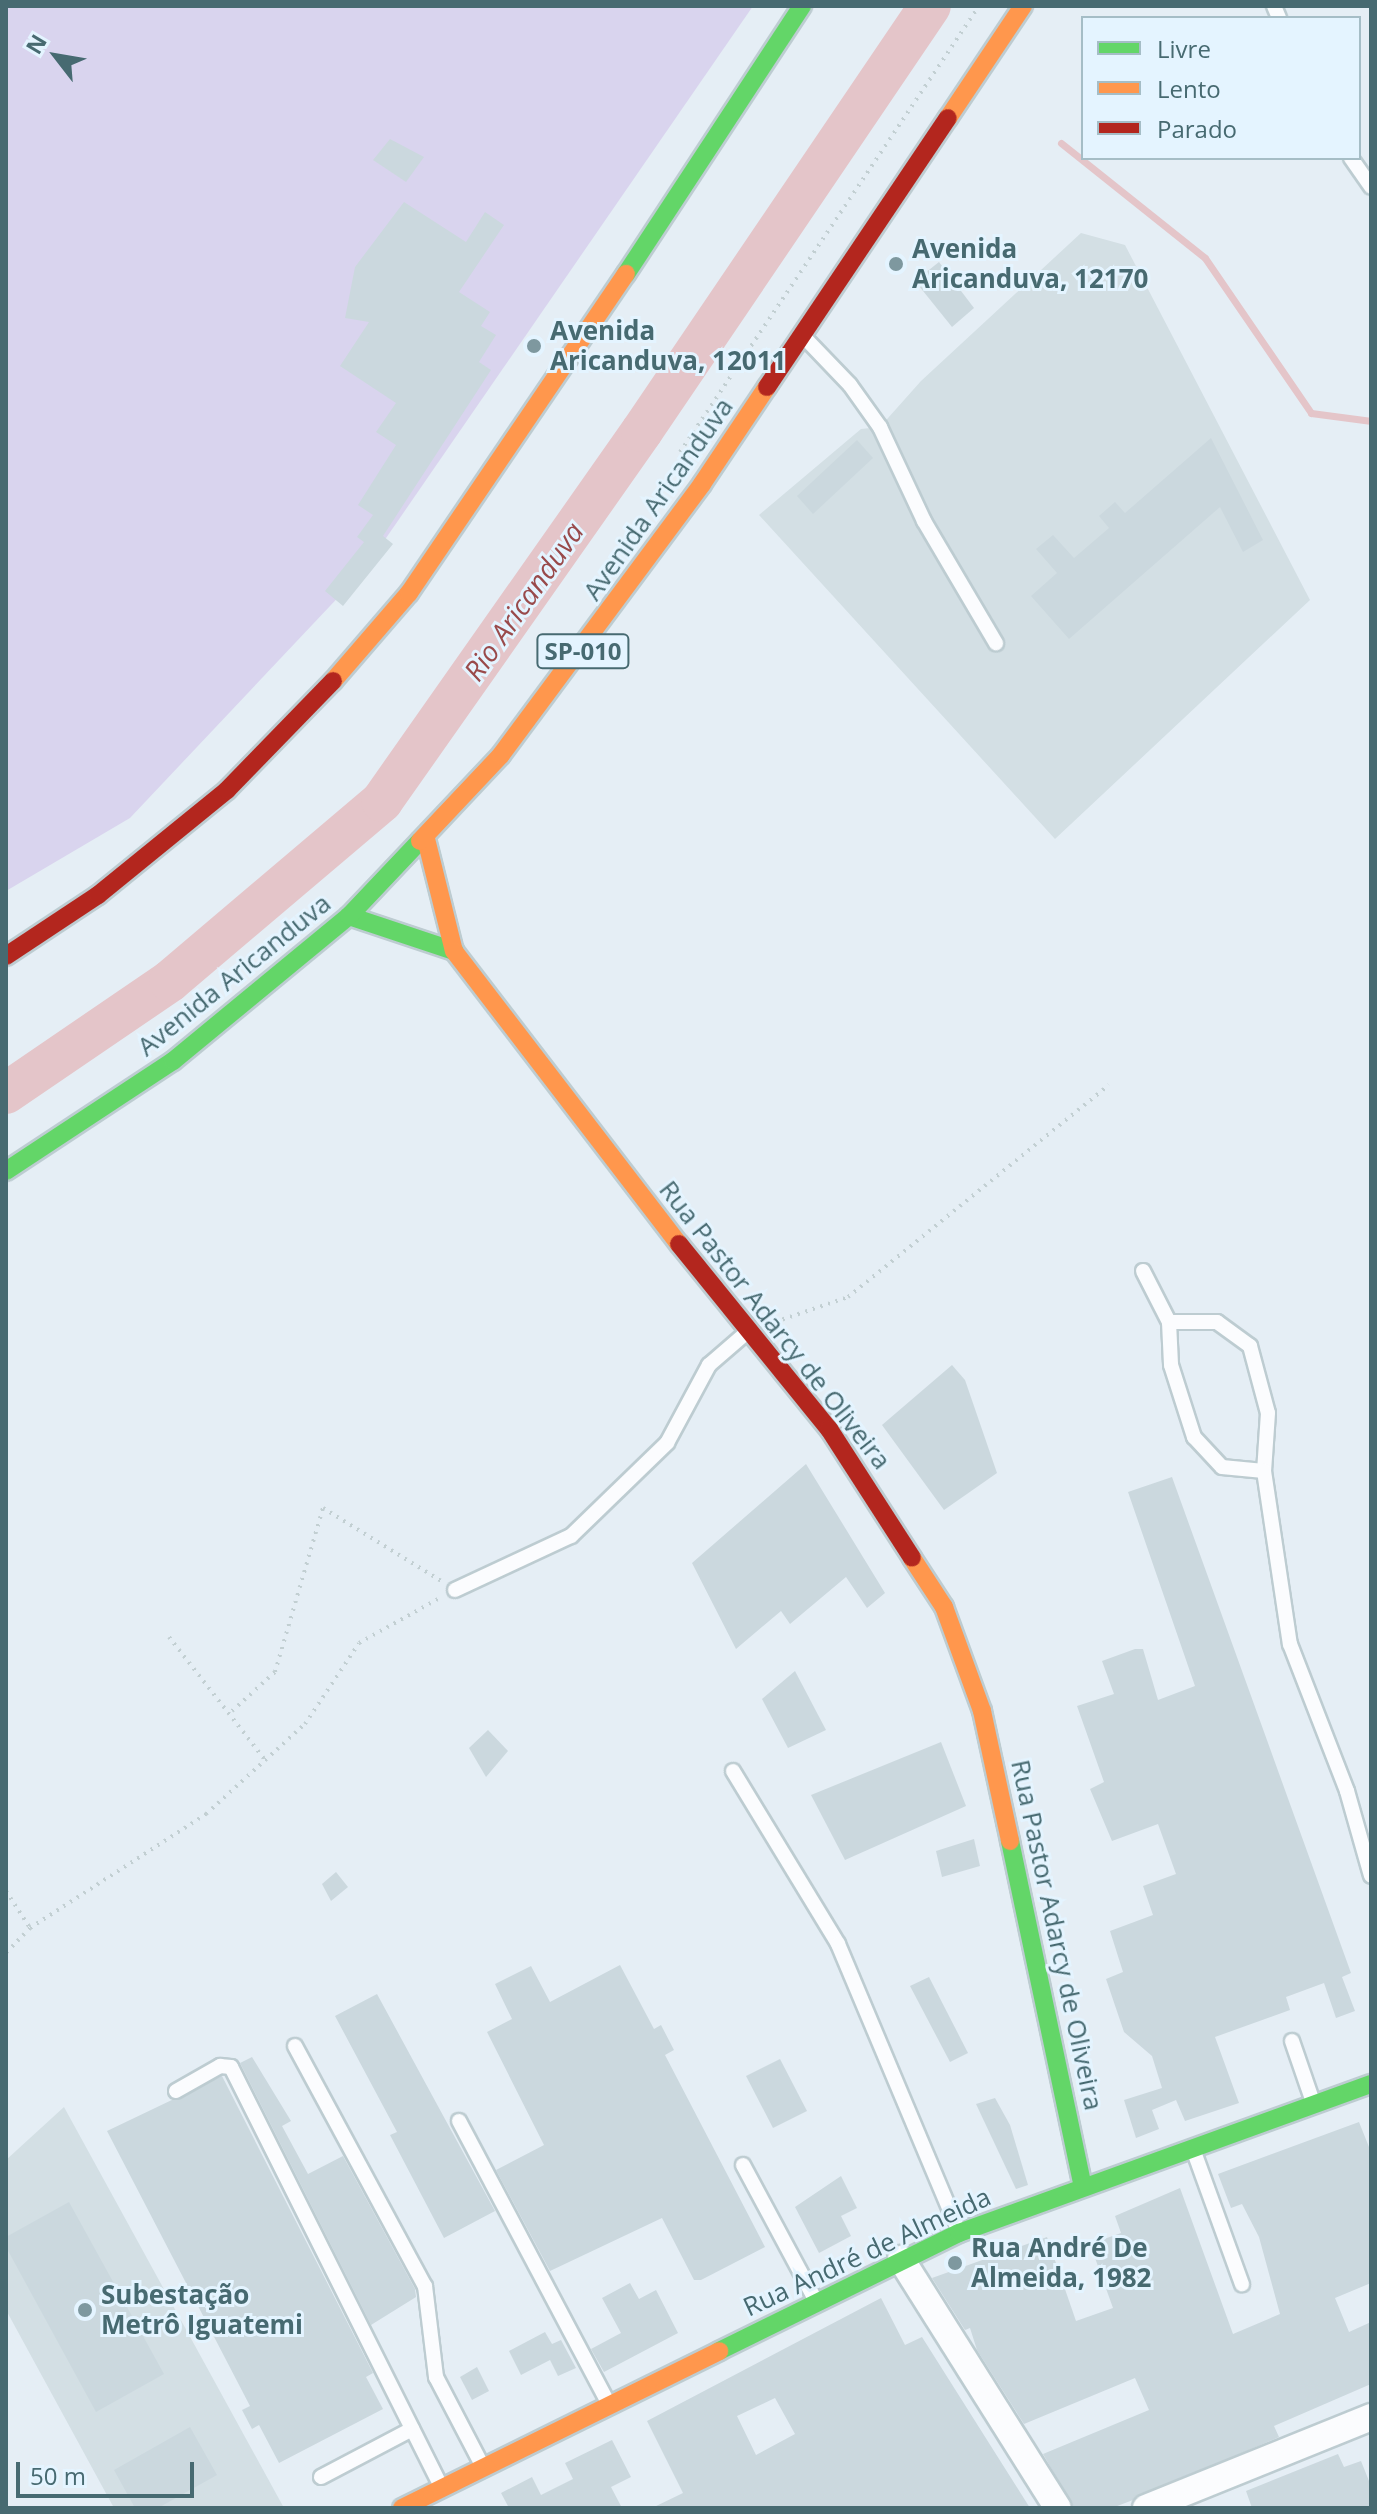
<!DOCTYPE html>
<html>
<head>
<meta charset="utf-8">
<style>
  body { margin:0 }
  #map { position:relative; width:1377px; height:2514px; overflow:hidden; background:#e5eef5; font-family:"Open Sans",sans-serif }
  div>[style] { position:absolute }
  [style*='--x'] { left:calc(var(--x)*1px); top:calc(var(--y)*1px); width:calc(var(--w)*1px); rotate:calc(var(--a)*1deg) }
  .industrial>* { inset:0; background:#d3dfe4 }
  .green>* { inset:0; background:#d9d4ee }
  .stream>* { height:7px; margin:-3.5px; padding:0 3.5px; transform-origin:3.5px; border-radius:3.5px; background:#e4c5c9 }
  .river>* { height:42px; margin:-21px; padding:0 21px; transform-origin:21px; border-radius:21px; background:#e4c5c9 }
  .building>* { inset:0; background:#cbd8de }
  .path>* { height:4px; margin-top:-2px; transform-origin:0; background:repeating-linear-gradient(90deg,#c2cfd2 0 2px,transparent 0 8px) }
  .roads { filter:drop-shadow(2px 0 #bdccd1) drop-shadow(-2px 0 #bdccd1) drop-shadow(0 2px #bdccd1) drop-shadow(0 -2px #bdccd1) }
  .lane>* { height:14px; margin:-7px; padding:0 7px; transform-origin:7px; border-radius:7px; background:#fbfcfe }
  .street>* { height:26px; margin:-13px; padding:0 13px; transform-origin:13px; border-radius:13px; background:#fbfcfe }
  .fast>* { height:18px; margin:-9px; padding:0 9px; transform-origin:9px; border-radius:9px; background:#63d668 }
  .slow>* { height:18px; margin:-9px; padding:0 9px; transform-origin:9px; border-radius:9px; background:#ff974d }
  .jam>* { height:18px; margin:-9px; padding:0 9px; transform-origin:9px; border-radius:9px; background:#b3261e }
  .dots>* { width:22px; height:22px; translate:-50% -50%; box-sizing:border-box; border:4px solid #e4f4ff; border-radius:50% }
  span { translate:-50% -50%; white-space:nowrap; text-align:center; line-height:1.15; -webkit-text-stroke:6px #e4f4ff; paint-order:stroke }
  .shield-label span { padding:2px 6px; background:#e4f4ff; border:2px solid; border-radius:6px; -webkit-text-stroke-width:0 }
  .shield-label { font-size:24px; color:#476a71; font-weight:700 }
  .poi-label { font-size:26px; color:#476a71; font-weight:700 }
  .left { translate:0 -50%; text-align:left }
  .street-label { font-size:26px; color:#476a71 }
  .water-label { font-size:28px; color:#994a4b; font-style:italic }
  .frame { position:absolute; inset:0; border:8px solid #476a71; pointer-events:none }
  .legend { position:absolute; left:1081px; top:16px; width:280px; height:144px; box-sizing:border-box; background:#e4f4ff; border:2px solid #a5bdc6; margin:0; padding:10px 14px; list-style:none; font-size:24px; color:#476a71 }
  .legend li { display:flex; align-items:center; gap:16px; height:40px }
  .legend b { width:40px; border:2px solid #a5bdc6 }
  .north { position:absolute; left:16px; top:16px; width:80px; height:80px; -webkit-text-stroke:6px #e4f4ff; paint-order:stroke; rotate:301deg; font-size:22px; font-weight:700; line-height:32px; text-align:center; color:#476a71 }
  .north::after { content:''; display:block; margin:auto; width:28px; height:36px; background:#476a71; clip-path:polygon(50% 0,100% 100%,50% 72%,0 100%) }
  .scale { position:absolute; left:16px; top:2462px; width:178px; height:36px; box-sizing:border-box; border:4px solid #476a71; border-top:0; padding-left:10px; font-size:24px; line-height:28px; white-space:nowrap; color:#476a71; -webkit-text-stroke:6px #e4f4ff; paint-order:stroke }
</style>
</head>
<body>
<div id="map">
  <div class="industrial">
    <div style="clip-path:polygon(1081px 233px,1125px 245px,1310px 600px,1055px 839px,759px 515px,861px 429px,880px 427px,921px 381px)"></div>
    <div style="clip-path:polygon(64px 2107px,284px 2508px,114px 2508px,6px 2310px,6px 2160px)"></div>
  </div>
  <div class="green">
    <div style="clip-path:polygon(6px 6px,753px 6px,364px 570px,130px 818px,6px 891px)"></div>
  </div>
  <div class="stream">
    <div style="--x:1061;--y:143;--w:184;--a:38.6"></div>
    <div style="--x:1205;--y:258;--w:188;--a:55.6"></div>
    <div style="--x:1311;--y:413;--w:61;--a:7.6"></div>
  </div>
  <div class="river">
    <div style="--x:6;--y:1093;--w:199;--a:-34.3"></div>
    <div style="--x:170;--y:981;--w:278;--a:-40.3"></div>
    <div style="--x:382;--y:801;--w:452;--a:-54.9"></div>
    <div style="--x:642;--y:431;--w:513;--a:-55.88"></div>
  </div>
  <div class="building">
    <div style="clip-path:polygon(390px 139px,424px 157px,406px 182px,373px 160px)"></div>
    <div style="clip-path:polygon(404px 202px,466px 242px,485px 212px,504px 225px,459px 292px,490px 312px,481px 326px,496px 335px,479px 362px,491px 370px,383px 536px,393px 544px,343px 606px,325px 591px,364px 542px,357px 537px,373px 515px,358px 505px,396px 445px,376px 432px,396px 403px,340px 366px,369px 322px,345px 318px,355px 267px)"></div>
    <div style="clip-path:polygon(939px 262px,974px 308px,952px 327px,915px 281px)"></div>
    <div style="clip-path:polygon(1211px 438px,1263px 540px,1243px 552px,1220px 507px,1069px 639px,1031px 596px,1057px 573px,1036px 549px,1053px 535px,1074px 558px,1109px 528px,1099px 516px,1115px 502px,1125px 513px)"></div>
    <div style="clip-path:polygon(857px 440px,873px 458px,813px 514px,797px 496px)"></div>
    <div style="clip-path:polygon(952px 1365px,965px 1380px,997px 1473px,944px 1510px,882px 1425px)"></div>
    <div style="clip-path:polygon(806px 1464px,885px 1593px,867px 1608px,846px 1577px,790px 1624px,781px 1611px,736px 1649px,692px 1563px)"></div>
    <div style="clip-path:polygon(1172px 1477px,1351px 1973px,1342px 1977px,1355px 2011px,1336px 2018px,1324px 1983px,1286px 1997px,1290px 2010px,1215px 2037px,1239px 2103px,1185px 2121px,1176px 2100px,1152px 2110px,1159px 2129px,1136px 2138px,1124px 2100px,1162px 2088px,1152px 2056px,1124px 2032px,1106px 1979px,1123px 1972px,1110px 1931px,1153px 1915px,1143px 1886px,1176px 1874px,1158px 1824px,1112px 1841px,1090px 1789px,1104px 1782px,1077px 1706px,1114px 1694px,1102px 1661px,1135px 1649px,1143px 1649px,1158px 1700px,1195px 1686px,1128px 1492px)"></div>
    <div style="clip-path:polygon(795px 1671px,826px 1730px,788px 1748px,762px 1699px)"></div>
    <div style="clip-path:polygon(488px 1730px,508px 1751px,486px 1777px,469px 1748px)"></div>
    <div style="clip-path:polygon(941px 1742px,966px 1806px,845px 1860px,811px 1795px)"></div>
    <div style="clip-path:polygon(974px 1839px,980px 1866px,942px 1877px,936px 1851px)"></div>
    <div style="clip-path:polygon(336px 1872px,348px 1887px,331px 1901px,322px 1884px)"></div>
    <div style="clip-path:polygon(620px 1965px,654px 2029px,661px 2025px,674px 2050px,665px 2055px,765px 2247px,701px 2280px,694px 2280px,662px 2218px,550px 2271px,496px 2170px,544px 2145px,487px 2032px,512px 2019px,495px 1984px,531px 1966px,550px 2002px)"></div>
    <div style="clip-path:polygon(929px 1977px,968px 2053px,950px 2062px,910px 1986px)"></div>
    <div style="clip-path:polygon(377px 1994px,495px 2211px,444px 2238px,390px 2135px,397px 2132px,335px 2016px)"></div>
    <div style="clip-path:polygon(252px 2057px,291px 2121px,282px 2126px,308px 2174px,343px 2156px,415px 2289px,416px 2297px,371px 2325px,240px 2063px)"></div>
    <div style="clip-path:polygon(780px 2059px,807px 2111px,773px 2128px,746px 2076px)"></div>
    <div style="clip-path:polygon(222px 2076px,373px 2373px,366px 2377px,383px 2409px,279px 2463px,259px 2425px,252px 2429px,242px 2410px,250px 2406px,107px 2131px)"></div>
    <div style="clip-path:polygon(995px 2098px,1010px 2125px,1028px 2185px,1016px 2189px,976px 2104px)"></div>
    <div style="clip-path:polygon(1359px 2122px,1371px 2152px,1371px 2283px,1335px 2298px,1349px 2332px,1371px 2322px,1371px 2384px,1274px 2426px,1279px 2437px,1133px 2500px,1112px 2508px,1074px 2508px,1043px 2454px,1149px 2410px,1135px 2378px,1024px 2424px,977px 2350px,970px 2328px,965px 2330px,932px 2278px,1047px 2237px,1076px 2321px,1113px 2308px,1090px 2244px,1121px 2233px,1115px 2216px,1180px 2188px,1233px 2334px,1280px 2314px,1259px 2237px,1242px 2204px,1231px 2208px,1218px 2174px)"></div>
    <div style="clip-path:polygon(841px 2176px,857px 2208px,841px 2216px,851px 2236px,819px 2253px,795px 2207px)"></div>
    <div style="clip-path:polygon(69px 2202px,164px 2374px,96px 2412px,6px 2247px,6px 2237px)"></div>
    <div style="clip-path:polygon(630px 2283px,639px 2299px,656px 2290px,678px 2333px,604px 2372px,591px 2349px,621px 2333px,602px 2298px)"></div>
    <div style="clip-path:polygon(evenodd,881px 2298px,905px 2345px,922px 2337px,1030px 2508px,652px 2508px,683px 2493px,647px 2421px,881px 2298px,775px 2398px,795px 2434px,756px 2455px,737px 2416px,775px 2398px)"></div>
    <div style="clip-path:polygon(545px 2332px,552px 2344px,561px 2340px,576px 2368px,558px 2376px,550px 2360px,521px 2375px,509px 2351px)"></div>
    <div style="clip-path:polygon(477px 2367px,489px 2391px,472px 2400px,460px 2377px)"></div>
    <div style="clip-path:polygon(190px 2427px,217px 2475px,158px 2508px,135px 2508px,114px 2470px)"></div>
    <div style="clip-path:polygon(612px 2440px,631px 2477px,611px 2487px,622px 2508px,509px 2508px,501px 2493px,532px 2477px,541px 2495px,573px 2479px,565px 2463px)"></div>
    <div style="clip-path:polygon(1338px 2454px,1344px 2467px,1361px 2461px,1371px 2486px,1371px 2508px,1252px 2508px,1246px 2491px)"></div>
  </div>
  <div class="path">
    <div style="--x:680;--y:452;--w:537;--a:-56.16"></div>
    <div style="--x:775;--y:1322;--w:77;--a:-18.9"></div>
    <div style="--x:848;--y:1297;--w:336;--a:-39.1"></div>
    <div style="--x:169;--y:1637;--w:156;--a:52"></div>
    <div style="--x:232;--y:1711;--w:58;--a:-42.2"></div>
    <div style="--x:275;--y:1672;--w:171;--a:-73.7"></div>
    <div style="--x:323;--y:1508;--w:139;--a:31.7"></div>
    <div style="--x:6;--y:1891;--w:44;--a:57"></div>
    <div style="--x:30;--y:1928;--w:35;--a:134"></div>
    <div style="--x:30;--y:1928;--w:210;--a:-32.9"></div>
    <div style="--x:206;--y:1814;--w:134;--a:-42.3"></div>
    <div style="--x:305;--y:1724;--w:97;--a:-56.3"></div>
    <div style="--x:359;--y:1643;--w:93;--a:-29.1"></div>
  </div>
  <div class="roads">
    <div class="lane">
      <div style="--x:1274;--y:6;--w:13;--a:67"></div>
      <div style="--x:1351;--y:158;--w:35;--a:55"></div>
      <div style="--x:804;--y:337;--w:66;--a:46.2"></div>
      <div style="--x:850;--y:385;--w:52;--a:54.5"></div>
      <div style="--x:880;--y:427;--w:104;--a:64.9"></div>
      <div style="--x:924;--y:521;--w:142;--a:59.5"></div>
      <div style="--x:1143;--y:1271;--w:57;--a:63"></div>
      <div style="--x:1169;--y:1322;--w:43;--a:87.3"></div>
      <div style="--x:1171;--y:1365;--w:76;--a:72.3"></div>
      <div style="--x:1194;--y:1437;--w:41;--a:47"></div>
      <div style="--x:1222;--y:1467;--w:42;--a:5.4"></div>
      <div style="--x:1169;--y:1322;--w:48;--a:0"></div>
      <div style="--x:1217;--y:1322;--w:41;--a:36"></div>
      <div style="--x:1250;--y:1346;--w:69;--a:75"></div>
      <div style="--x:1268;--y:1413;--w:58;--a:93.9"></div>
      <div style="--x:1264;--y:1471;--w:175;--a:81.5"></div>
      <div style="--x:1290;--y:1644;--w:158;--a:68.8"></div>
      <div style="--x:1347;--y:1791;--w:88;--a:74.2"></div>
      <div style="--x:455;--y:1590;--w:128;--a:-25"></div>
      <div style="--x:571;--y:1536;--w:134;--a:-44.1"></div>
      <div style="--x:667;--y:1443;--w:89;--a:-61.7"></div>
      <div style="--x:709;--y:1365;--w:49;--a:-40.9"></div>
      <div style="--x:733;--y:1771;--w:202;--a:58.7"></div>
      <div style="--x:838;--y:1944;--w:312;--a:67.2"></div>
      <div style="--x:1292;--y:2041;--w:68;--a:71"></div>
      <div style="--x:295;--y:2046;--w:273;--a:61.6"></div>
      <div style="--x:425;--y:2286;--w:92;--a:83.1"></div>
      <div style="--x:436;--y:2377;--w:102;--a:62.4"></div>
      <div style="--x:176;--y:2091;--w:51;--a:-29.6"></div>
      <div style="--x:220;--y:2066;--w:11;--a:5"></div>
      <div style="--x:231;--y:2067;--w:471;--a:63.4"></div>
      <div style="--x:459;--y:2121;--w:320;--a:62.1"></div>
      <div style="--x:1193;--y:2149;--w:144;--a:70.1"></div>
      <div style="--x:743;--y:2165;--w:154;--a:61.8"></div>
      <div style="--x:321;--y:2477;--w:103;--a:-27.8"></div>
    </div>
    <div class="street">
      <div style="--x:901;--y:2259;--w:294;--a:57.8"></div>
      <div style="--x:1146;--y:2508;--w:243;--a:-22"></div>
    </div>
    <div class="fast">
      <div style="--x:626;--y:274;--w:321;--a:-56.7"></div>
      <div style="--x:349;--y:916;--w:111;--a:18.4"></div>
      <div style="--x:6;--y:1171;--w:200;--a:-33.4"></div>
      <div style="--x:173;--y:1061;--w:228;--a:-39.5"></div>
      <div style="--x:349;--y:916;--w:103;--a:-46.6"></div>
      <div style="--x:1010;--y:1841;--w:354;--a:78.1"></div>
      <div style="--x:719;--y:2351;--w:267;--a:-26.2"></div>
      <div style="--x:959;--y:2233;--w:438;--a:-19.9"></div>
    </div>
    <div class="slow">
      <div style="--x:948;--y:118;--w:135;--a:-56.2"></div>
      <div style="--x:333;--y:681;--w:116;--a:-49.2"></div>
      <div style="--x:409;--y:593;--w:386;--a:-55.8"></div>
      <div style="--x:426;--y:839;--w:115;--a:76"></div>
      <div style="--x:454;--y:951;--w:369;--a:52.5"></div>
      <div style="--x:420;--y:841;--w:118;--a:-46.7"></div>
      <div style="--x:501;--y:755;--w:337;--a:-53.4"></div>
      <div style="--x:702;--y:484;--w:117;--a:-56.2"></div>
      <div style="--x:912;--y:1558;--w:59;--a:56.9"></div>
      <div style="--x:944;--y:1607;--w:111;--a:69.9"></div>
      <div style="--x:982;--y:1711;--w:133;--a:77.8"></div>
      <div style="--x:402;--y:2508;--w:354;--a:-26.3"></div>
    </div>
    <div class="jam">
      <div style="--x:767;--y:387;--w:324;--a:-56.1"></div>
      <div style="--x:6;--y:956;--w:110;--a:-33.5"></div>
      <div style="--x:98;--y:895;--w:166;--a:-39.1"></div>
      <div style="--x:227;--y:790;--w:152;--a:-45.8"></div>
      <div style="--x:679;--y:1244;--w:238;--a:51"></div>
      <div style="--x:829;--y:1429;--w:153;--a:57.2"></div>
    </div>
  </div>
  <div class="dots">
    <div style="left:896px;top:264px;background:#7e989f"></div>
    <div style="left:534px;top:346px;background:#7e989f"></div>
    <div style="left:955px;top:2263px;background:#7e989f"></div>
    <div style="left:85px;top:2310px;background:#7e989f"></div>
  </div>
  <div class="shield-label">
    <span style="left:583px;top:651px">SP-010</span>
  </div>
  <div class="poi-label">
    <span class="left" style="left:912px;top:264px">Avenida<br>Aricanduva, 12170</span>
    <span class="left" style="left:550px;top:346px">Avenida<br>Aricanduva, 12011</span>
    <span class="left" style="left:971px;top:2263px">Rua André De<br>Almeida, 1982</span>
    <span class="left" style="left:101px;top:2310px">Subestação<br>Metrô Iguatemi</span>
  </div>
  <div class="street-label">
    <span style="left:658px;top:499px;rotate:-55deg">Avenida Aricanduva</span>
    <span style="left:234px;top:975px;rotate:-39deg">Avenida Aricanduva</span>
    <span style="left:775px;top:1325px;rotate:52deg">Rua Pastor Adarcy de Oliveira</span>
    <span style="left:1057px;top:1935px;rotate:78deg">Rua Pastor Adarcy de Oliveira</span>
    <span style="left:867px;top:2252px;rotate:-25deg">Rua André de Almeida</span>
  </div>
  <div class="water-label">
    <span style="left:523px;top:601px;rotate:-55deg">Rio Aricanduva</span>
  </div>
  <div class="frame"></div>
  <ul class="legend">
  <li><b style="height:10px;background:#63d668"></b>Livre</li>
  <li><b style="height:10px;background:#ff974d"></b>Lento</li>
  <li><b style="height:10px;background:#b3261e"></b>Parado</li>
  </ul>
  <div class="north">N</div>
  <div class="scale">50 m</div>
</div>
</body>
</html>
